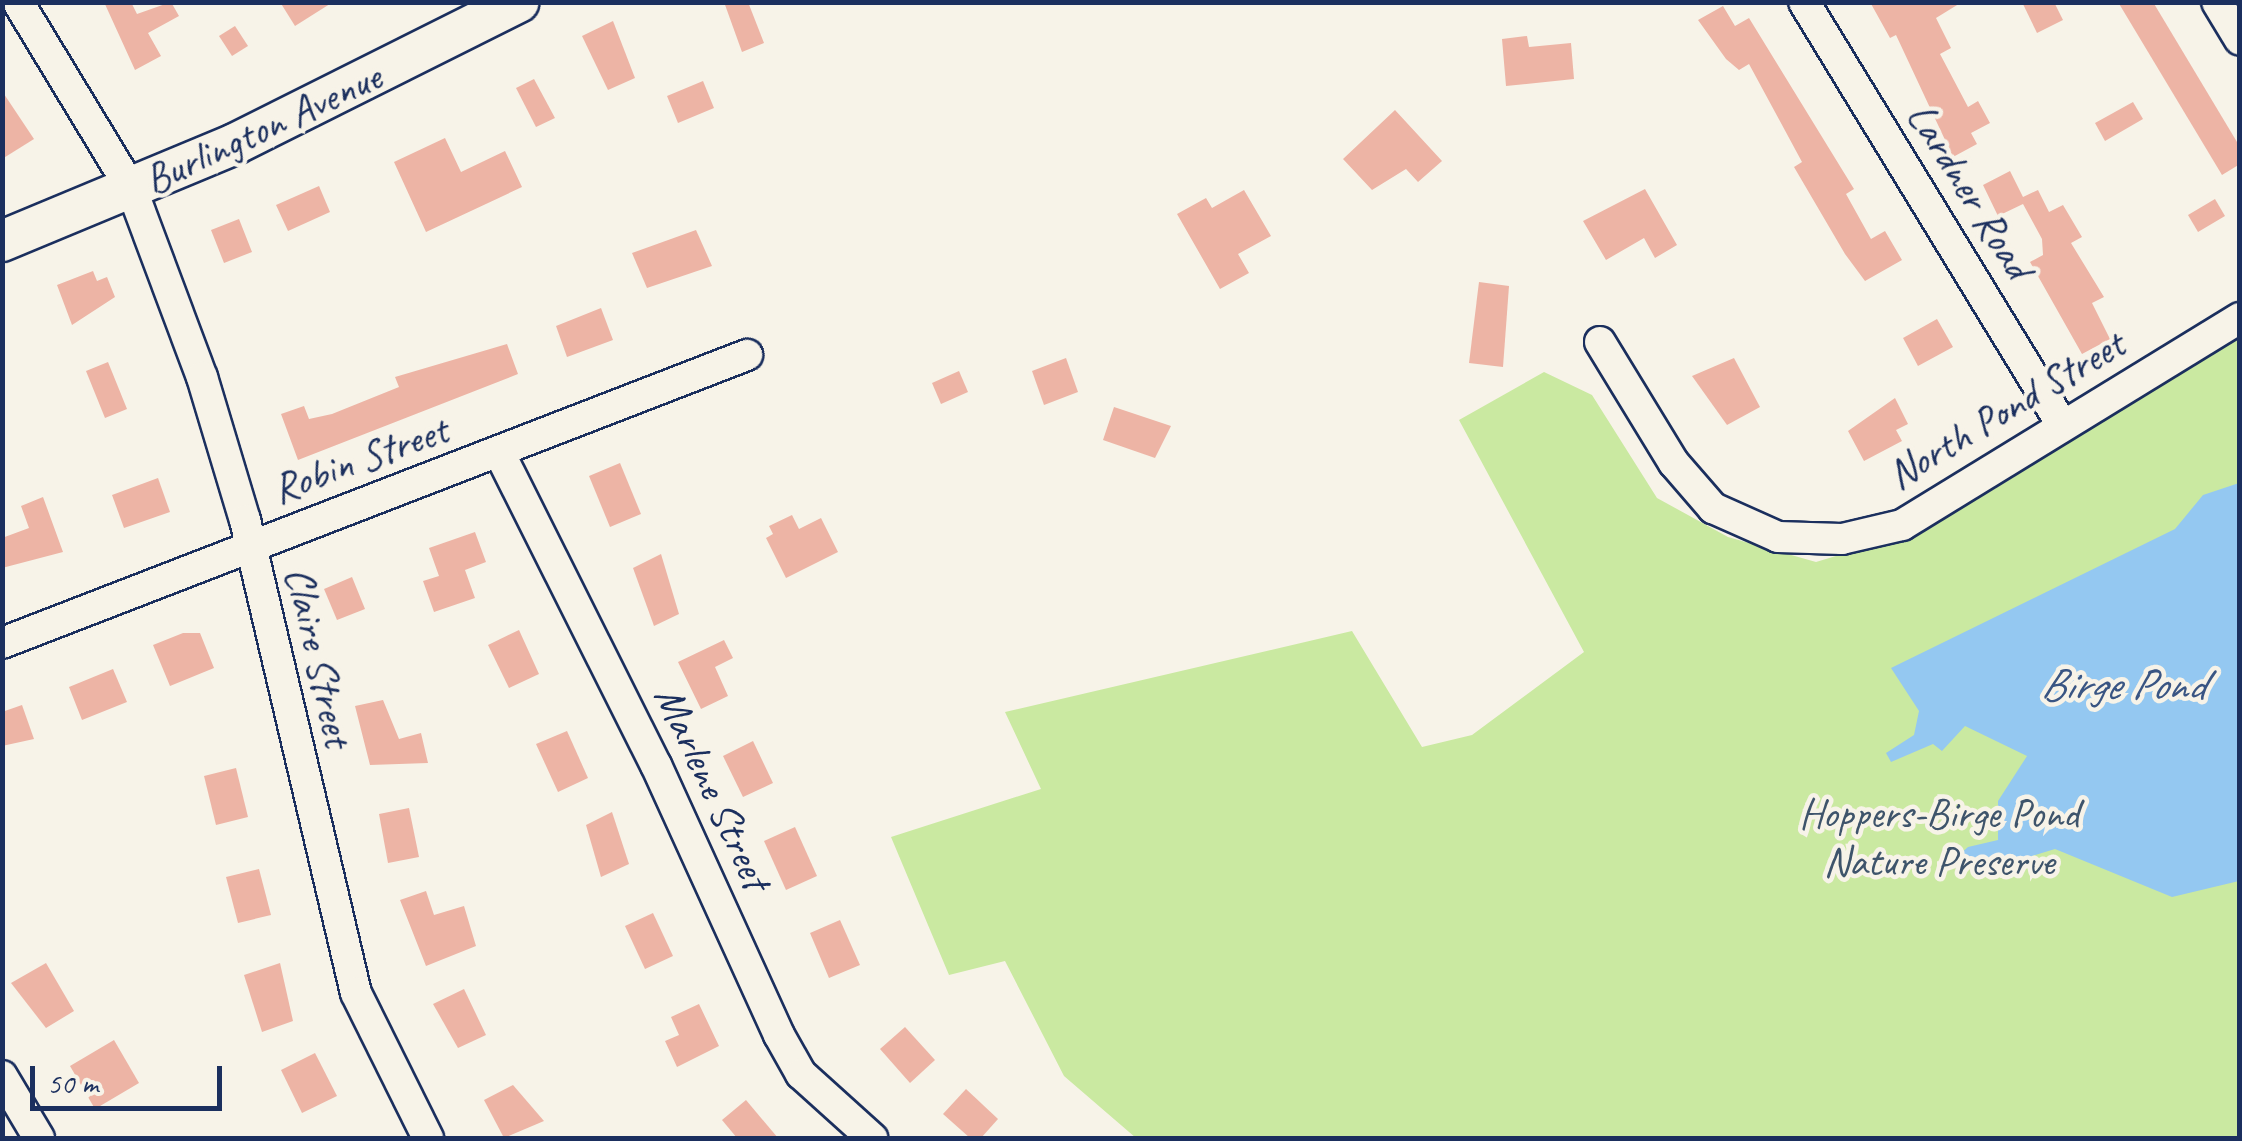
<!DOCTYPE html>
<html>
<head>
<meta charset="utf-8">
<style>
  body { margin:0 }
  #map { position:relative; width:2242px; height:1141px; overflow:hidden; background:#f7f3e8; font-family:Caveat,sans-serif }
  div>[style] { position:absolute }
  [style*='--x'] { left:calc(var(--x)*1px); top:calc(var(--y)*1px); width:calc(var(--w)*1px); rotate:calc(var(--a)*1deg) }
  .green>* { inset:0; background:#cae9a1 }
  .water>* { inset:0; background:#94c8f1 }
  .building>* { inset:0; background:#edb4a5 }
  .roads { filter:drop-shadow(2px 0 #1b2f5e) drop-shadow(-2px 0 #1b2f5e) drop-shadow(0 2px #1b2f5e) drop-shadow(0 -2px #1b2f5e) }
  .street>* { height:30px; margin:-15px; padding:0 15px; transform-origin:15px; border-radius:15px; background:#f7f3e8 }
  .secondary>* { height:40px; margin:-20px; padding:0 20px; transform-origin:20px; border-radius:20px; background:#f7f3e8 }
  span { translate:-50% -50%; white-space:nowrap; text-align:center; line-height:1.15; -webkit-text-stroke:9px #f7f3e8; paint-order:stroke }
  .street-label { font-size:42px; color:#1b2f5e }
  .park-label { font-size:42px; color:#3e546b }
  .water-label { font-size:45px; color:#395583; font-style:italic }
  .frame { position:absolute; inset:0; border:5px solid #1b2f5e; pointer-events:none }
  .scale { position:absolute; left:30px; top:1066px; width:192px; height:45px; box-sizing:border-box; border:5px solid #1b2f5e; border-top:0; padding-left:12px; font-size:30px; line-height:35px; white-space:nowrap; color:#1b2f5e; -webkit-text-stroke:8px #f7f3e8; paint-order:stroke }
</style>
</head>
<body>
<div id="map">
  <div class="green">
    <div style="clip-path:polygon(2239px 337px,2239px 1138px,1136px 1138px,1064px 1076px,1005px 961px,949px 975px,891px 837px,1041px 789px,1005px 712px,1352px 631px,1422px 747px,1472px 735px,1584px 652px,1459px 420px,1544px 372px,1592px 395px,1657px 498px,1728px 537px,1816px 562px,1909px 534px,1991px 491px)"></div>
  </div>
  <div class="water">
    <div style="clip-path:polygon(2239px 483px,2239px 881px,2172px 897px,2055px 849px,1993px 868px,1947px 866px,1968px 847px,1998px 840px,1998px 801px,2027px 756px,1965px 726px,1942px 751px,1933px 744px,1891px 762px,1886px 753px,1914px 735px,1919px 711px,1891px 668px,2175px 529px,2203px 495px)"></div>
  </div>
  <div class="building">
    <div style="clip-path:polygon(104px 2px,131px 2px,137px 14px,171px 2px,179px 16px,148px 33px,161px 56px,135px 70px)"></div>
    <div style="clip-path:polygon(280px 2px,333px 2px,295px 26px)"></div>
    <div style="clip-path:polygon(724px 2px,748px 2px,764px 43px,742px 52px)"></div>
    <div style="clip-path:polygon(1870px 2px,1962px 2px,1936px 18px,1951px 48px,1940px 54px,1968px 107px,1978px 101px,1990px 123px,1971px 133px,1977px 144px,1953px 157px,1896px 35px,1890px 38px)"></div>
    <div style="clip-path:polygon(2022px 2px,2054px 2px,2063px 20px,2037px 33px)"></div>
    <div style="clip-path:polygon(2118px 2px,2153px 2px,2240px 147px,2240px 164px,2222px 175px)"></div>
    <div style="clip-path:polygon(1723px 6px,1735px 26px,1749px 18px,1854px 189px,1846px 194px,1871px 239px,1885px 231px,1902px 260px,1865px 281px,1845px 254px,1794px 167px,1802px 162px,1749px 64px,1739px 70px,1726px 59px,1698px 20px)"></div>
    <div style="clip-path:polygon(613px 21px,635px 78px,608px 90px,582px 36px)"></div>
    <div style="clip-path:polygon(235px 26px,248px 46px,232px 56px,219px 36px)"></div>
    <div style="clip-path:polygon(1527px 36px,1529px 47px,1571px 43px,1574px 79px,1506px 86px,1502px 39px)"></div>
    <div style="clip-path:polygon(534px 79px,555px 118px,536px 127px,516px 88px)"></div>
    <div style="clip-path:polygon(703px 81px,714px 108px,678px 123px,667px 96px)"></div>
    <div style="clip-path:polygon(2px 91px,34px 139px,2px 159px)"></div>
    <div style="clip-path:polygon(2133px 102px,2143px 119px,2105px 141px,2095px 123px)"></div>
    <div style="clip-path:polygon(1395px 110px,1442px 161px,1418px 182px,1406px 169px,1372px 190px,1343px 159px)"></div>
    <div style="clip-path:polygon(445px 138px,461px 172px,505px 151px,522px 187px,426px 232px,394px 162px)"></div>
    <div style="clip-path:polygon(2010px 171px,2023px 197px,2038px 190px,2049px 212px,2063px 205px,2082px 237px,2071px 243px,2104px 297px,2092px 303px,2110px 339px,2082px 354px,2030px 262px,2043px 255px,2042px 239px,2023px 204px,1998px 216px,1983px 185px)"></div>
    <div style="clip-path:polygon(319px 186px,330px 212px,288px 231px,276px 205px)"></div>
    <div style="clip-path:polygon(1645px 189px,1677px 245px,1655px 258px,1644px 238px,1606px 260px,1583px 221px)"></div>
    <div style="clip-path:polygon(1244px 190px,1271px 236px,1238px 254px,1249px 273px,1220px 289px,1177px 214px,1206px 198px,1212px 208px)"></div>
    <div style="clip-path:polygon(2215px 199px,2225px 216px,2198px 232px,2188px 215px)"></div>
    <div style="clip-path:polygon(239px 219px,252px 252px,224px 263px,211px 230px)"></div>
    <div style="clip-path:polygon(696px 230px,712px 266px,647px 288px,632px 253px)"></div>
    <div style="clip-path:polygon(93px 271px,97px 281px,107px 277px,115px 297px,72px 325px,57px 285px)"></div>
    <div style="clip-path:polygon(1479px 282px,1509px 286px,1503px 367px,1469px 363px)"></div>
    <div style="clip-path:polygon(601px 308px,613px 340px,567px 357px,556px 326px)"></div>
    <div style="clip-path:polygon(1937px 319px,1953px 347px,1918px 366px,1903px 338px)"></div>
    <div style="clip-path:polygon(507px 344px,518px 374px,298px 460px,281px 414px,304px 406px,309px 419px,332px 414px,399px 387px,395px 377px)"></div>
    <div style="clip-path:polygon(1066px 358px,1078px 392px,1044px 405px,1032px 371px)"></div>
    <div style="clip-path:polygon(1734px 358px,1760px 407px,1727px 425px,1692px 376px)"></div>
    <div style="clip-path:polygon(108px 362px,127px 409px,105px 418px,86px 371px)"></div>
    <div style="clip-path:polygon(959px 371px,968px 392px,941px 404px,932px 383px)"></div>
    <div style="clip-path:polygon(1895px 398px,1908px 424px,1896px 430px,1902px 441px,1864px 461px,1848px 431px)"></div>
    <div style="clip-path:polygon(1114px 407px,1171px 426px,1155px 458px,1103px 440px)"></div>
    <div style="clip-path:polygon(620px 463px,641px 514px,610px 527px,589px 476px)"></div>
    <div style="clip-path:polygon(158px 478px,170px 512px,124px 528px,112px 495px)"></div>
    <div style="clip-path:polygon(43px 497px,63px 552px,2px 568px,2px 538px,29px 528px,21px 506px)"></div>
    <div style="clip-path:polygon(792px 515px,799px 529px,821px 518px,838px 552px,786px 578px,766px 538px,773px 534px,769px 526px)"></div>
    <div style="clip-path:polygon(475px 532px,486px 562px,465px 570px,475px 598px,434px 612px,423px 581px,439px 576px,429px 548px)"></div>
    <div style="clip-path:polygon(661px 554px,679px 614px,654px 626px,633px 568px)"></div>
    <div style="clip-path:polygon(352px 577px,365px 609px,337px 620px,324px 589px)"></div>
    <div style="clip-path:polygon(519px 630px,539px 674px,509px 688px,488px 645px)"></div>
    <div style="clip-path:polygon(183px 633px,200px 633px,214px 668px,170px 686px,153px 645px)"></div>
    <div style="clip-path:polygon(724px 640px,733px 658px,715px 667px,728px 696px,701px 709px,678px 662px)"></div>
    <div style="clip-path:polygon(113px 669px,127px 702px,82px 720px,69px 687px)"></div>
    <div style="clip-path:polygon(383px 700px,399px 739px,421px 733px,428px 763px,370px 765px,355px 706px)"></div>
    <div style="clip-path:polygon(22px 705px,34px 739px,2px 746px,2px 712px)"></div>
    <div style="clip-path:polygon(567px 731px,588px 778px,558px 792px,536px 744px)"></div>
    <div style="clip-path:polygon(753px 741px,773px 783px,743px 797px,723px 756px)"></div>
    <div style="clip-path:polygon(236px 768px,248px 817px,216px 825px,204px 776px)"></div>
    <div style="clip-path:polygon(409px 808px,419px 857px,388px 863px,379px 814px)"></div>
    <div style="clip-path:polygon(612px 812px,629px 864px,601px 877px,586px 825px)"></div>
    <div style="clip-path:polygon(795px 827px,817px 876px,786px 890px,764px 841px)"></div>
    <div style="clip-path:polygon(259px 869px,271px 915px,238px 923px,226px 877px)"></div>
    <div style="clip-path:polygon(426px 891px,434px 915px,464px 906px,476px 946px,426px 966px,400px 900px)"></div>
    <div style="clip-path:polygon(653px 913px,673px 956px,645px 969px,625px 926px)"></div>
    <div style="clip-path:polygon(840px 920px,860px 965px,829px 978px,810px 933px)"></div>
    <div style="clip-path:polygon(46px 963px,74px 1011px,46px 1028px,11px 983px)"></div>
    <div style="clip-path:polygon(280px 963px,293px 1021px,262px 1032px,244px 975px)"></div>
    <div style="clip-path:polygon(464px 989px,486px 1035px,458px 1048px,433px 1004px)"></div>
    <div style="clip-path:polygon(699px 1004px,719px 1046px,677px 1067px,665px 1041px,679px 1035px,671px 1017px)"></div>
    <div style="clip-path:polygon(905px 1027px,935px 1060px,910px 1083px,880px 1049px)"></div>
    <div style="clip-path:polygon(114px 1040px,139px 1083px,95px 1109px,70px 1066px)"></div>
    <div style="clip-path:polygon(315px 1053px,337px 1096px,302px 1113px,281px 1070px)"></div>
    <div style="clip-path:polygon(513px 1085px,544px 1121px,504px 1138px,484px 1100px)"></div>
    <div style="clip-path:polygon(966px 1089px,998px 1119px,981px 1138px,970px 1138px,943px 1114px)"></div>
    <div style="clip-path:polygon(746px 1100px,778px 1138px,737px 1138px,722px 1120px)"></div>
  </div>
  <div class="roads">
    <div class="street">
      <div style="--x:18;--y:2;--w:220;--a:58.8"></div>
      <div style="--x:132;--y:190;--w:200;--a:69.5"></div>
      <div style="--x:202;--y:377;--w:149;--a:73.3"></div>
      <div style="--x:245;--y:520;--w:486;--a:76.8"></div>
      <div style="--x:356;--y:993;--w:162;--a:63.6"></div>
      <div style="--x:1804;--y:2;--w:495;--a:58.6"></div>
      <div style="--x:2217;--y:2;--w:44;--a:58.8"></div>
      <div style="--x:1600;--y:342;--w:142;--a:58.6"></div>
      <div style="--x:1674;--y:463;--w:60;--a:49.1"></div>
      <div style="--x:1713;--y:508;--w:71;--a:24"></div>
      <div style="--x:1778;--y:537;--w:64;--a:1.8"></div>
      <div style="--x:1842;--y:539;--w:62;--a:-13.1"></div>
      <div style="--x:1902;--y:525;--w:396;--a:-31.5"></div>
      <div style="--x:500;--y:454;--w:348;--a:63.4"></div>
      <div style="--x:656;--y:765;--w:297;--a:65.5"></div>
      <div style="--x:779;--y:1035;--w:45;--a:60.6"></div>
      <div style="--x:801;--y:1074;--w:96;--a:42"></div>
      <div style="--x:2;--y:643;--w:799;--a:-21.14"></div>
      <div style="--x:2;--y:1076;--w:72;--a:59.2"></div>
    </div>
    <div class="secondary">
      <div style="--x:2;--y:241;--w:252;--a:-22.6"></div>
      <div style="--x:235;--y:144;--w:317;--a:-26.6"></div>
    </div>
  </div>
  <div class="street-label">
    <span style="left:263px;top:129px;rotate:-25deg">Burlington Avenue</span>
    <span style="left:1969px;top:191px;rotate:58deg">Lardner Road</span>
    <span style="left:2006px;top:410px;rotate:-31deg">North Pond Street</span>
    <span style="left:360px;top:460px;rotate:-20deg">Robin Street</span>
    <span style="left:318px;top:657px;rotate:77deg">Claire Street</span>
    <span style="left:712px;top:788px;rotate:65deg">Marlene Street</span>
  </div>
  <div class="park-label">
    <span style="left:1939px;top:838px">Hoppers-Birge Pond<br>Nature Preserve</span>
  </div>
  <div class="water-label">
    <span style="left:2122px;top:685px">Birge Pond</span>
  </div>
  <div class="frame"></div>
  <div class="scale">50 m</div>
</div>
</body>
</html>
